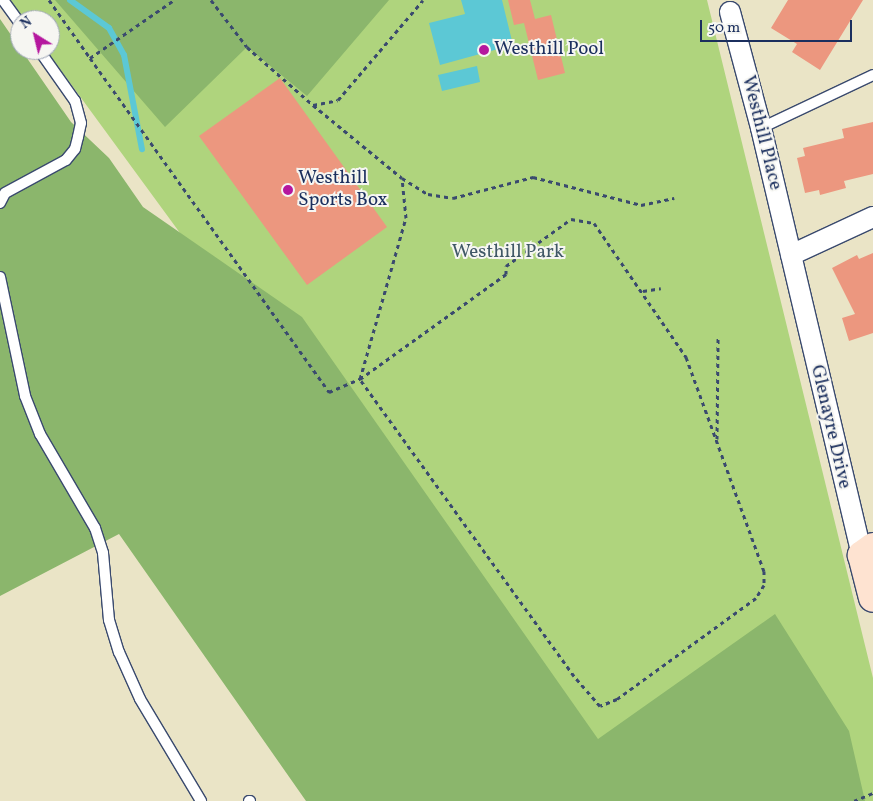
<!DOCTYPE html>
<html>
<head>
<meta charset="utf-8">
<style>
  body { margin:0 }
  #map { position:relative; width:873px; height:801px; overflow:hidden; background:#eae4c6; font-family:Vollkorn,serif }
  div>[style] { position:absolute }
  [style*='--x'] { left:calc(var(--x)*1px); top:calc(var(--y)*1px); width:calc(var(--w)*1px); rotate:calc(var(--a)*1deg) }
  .green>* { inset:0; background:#afd47d }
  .forest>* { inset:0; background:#8bb66c }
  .water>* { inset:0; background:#5cc8d5 }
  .stream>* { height:6px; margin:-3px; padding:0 3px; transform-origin:3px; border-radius:3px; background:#5cc8d5 }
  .building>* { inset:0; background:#ec977f }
  .path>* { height:3px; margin-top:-1.5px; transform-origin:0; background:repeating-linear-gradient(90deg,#3a4a6e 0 4px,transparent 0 8px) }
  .roads { filter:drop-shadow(1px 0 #3a4a6e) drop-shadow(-1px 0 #3a4a6e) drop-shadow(0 1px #3a4a6e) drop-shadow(0 -1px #3a4a6e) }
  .lane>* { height:10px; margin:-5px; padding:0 5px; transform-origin:5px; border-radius:5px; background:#fff }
  .street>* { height:20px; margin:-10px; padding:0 10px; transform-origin:10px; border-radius:10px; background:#fff }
  .secondary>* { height:28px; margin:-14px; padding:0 14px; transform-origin:14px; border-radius:14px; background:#fee3d1 }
  .dots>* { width:14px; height:14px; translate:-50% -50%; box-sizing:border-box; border:2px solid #f6f6f2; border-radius:50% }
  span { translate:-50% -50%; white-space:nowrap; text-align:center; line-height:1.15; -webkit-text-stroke:4px #f6f6f2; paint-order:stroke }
  .poi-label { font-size:19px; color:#1b2f5e }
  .left { translate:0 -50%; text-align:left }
  .street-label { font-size:19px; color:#1b2f5e }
  .park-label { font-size:19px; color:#405866 }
  .north { position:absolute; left:10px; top:10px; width:50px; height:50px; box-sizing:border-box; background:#f6f6f2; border:1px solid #9ea6b7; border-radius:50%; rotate:324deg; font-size:14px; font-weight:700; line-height:20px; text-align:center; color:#1b2f5e }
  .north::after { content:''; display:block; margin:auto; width:18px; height:22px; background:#b5179e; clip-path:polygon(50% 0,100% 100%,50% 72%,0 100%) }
  .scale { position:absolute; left:700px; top:20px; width:152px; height:22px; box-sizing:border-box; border:2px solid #1b2f5e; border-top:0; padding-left:6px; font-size:15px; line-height:18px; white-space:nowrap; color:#1b2f5e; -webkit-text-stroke:4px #f6f6f2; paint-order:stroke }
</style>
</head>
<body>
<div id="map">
  <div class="green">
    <div style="clip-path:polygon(9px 0,707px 0,873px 678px,873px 801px,596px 801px,46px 50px,50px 50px,50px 20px,24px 20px)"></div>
  </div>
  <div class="forest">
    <div style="clip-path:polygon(55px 0,389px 0,307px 96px,247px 47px,165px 127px)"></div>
    <div style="clip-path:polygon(0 19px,71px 122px,109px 158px,143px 207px,302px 317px,598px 739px,775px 614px,849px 731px,865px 801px,306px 801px,119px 534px,0 596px)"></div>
  </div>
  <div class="water">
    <div style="clip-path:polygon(461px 0,502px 0,513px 45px,440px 65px,429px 23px,465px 14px)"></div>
    <div style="clip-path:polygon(477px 66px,480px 82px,442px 91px,438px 75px)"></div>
  </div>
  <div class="stream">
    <div style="--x:70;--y:0;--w:48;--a:35.7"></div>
    <div style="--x:109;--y:28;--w:31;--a:61"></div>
    <div style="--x:124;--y:55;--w:96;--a:79.2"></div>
  </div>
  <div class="building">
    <div style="clip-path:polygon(508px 0,530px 0,535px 19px,551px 15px,565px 73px,538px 80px,524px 23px,514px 25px)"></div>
    <div style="clip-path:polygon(788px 0,863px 0,820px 70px,792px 52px,797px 44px,771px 28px)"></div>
    <div style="clip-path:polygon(280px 78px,387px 227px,307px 285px,199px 136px)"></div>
    <div style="clip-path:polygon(873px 122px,873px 174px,844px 181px,846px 188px,820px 195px,819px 190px,805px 193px,797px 158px,805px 156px,803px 148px,844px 138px,842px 129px)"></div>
    <div style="clip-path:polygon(873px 253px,873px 333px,849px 341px,842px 318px,855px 314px,832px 268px,857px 255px,859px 259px)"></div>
  </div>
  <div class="path">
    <div style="--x:49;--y:0;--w:71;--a:54.7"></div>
    <div style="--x:90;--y:58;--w:102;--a:-34.6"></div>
    <div style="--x:211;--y:0;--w:59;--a:52.5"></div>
    <div style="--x:247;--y:47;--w:88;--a:41.3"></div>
    <div style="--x:313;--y:105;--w:115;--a:39.4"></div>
    <div style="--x:402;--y:178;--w:31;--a:32"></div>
    <div style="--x:428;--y:194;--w:25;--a:9"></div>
    <div style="--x:453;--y:198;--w:83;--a:-14.7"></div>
    <div style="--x:533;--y:177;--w:112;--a:14.5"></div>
    <div style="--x:641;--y:205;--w:34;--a:-12"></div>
    <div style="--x:90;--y:58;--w:411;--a:54.4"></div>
    <div style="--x:329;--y:392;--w:34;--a:-23"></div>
    <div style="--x:360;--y:379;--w:167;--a:-74.1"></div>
    <div style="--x:406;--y:218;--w:40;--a:-95.7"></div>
    <div style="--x:313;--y:105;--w:25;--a:-11"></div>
    <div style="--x:338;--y:100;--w:131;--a:-49.6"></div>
    <div style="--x:571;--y:219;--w:23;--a:10"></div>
    <div style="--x:594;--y:223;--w:163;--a:55.5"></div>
    <div style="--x:686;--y:357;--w:228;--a:70"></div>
    <div style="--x:764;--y:571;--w:14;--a:90"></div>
    <div style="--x:764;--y:585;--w:15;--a:122"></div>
    <div style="--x:756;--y:598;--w:172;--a:144"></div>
    <div style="--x:617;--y:699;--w:18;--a:158"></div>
    <div style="--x:600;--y:706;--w:40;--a:-131"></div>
    <div style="--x:574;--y:676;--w:366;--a:-125.8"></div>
    <div style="--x:360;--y:379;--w:180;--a:-35.7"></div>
    <div style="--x:506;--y:274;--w:8;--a:-90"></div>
    <div style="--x:506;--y:266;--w:80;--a:-35.9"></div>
    <div style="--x:643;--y:291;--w:18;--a:-9"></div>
    <div style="--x:717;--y:439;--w:101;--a:-89.4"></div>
    <div style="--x:854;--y:801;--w:21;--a:-23"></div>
  </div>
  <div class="roads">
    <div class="lane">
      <div style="--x:3;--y:0;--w:29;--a:54"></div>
      <div style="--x:761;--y:128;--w:124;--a:-25.3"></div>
      <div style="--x:0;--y:203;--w:11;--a:-63"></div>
      <div style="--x:5;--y:193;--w:69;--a:-28.4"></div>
      <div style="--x:66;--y:160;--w:14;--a:-51"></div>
      <div style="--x:75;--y:149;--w:12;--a:-76"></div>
      <div style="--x:78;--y:137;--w:14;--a:-78"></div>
      <div style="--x:81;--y:123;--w:23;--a:-105"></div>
      <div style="--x:75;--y:101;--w:62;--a:-125.2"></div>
      <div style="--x:0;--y:277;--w:122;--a:78.1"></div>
      <div style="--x:25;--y:396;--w:41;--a:68.5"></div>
      <div style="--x:40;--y:434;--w:109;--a:59.7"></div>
      <div style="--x:95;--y:528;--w:26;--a:72"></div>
      <div style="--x:103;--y:553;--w:67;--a:84.9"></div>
      <div style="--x:109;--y:620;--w:34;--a:73"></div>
      <div style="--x:119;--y:652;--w:51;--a:65.9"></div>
      <div style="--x:140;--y:699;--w:119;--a:59.1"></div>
      <div style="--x:249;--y:801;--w:1;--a:0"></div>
    </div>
    <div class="street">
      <div style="--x:730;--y:12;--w:120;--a:75"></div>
      <div style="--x:761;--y:128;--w:439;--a:76.7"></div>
      <div style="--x:791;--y:255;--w:90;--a:-24.9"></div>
    </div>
    <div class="secondary">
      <div style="--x:873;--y:547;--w:14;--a:144"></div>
      <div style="--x:862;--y:555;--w:44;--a:75.7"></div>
    </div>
  </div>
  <div class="dots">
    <div style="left:484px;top:50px;background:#b5179e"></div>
    <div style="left:288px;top:190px;background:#b5179e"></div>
  </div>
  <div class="poi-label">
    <span class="left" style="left:494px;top:50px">Westhill Pool</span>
    <span class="left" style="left:298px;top:190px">Westhill<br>Sports Box</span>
  </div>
  <div class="street-label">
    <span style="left:761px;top:133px;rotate:76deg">Westhill Place</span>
    <span style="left:830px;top:427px;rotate:77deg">Glenayre Drive</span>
  </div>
  <div class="park-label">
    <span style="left:508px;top:253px">Westhill Park</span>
  </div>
  <div class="north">N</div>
  <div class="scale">50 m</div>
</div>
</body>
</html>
